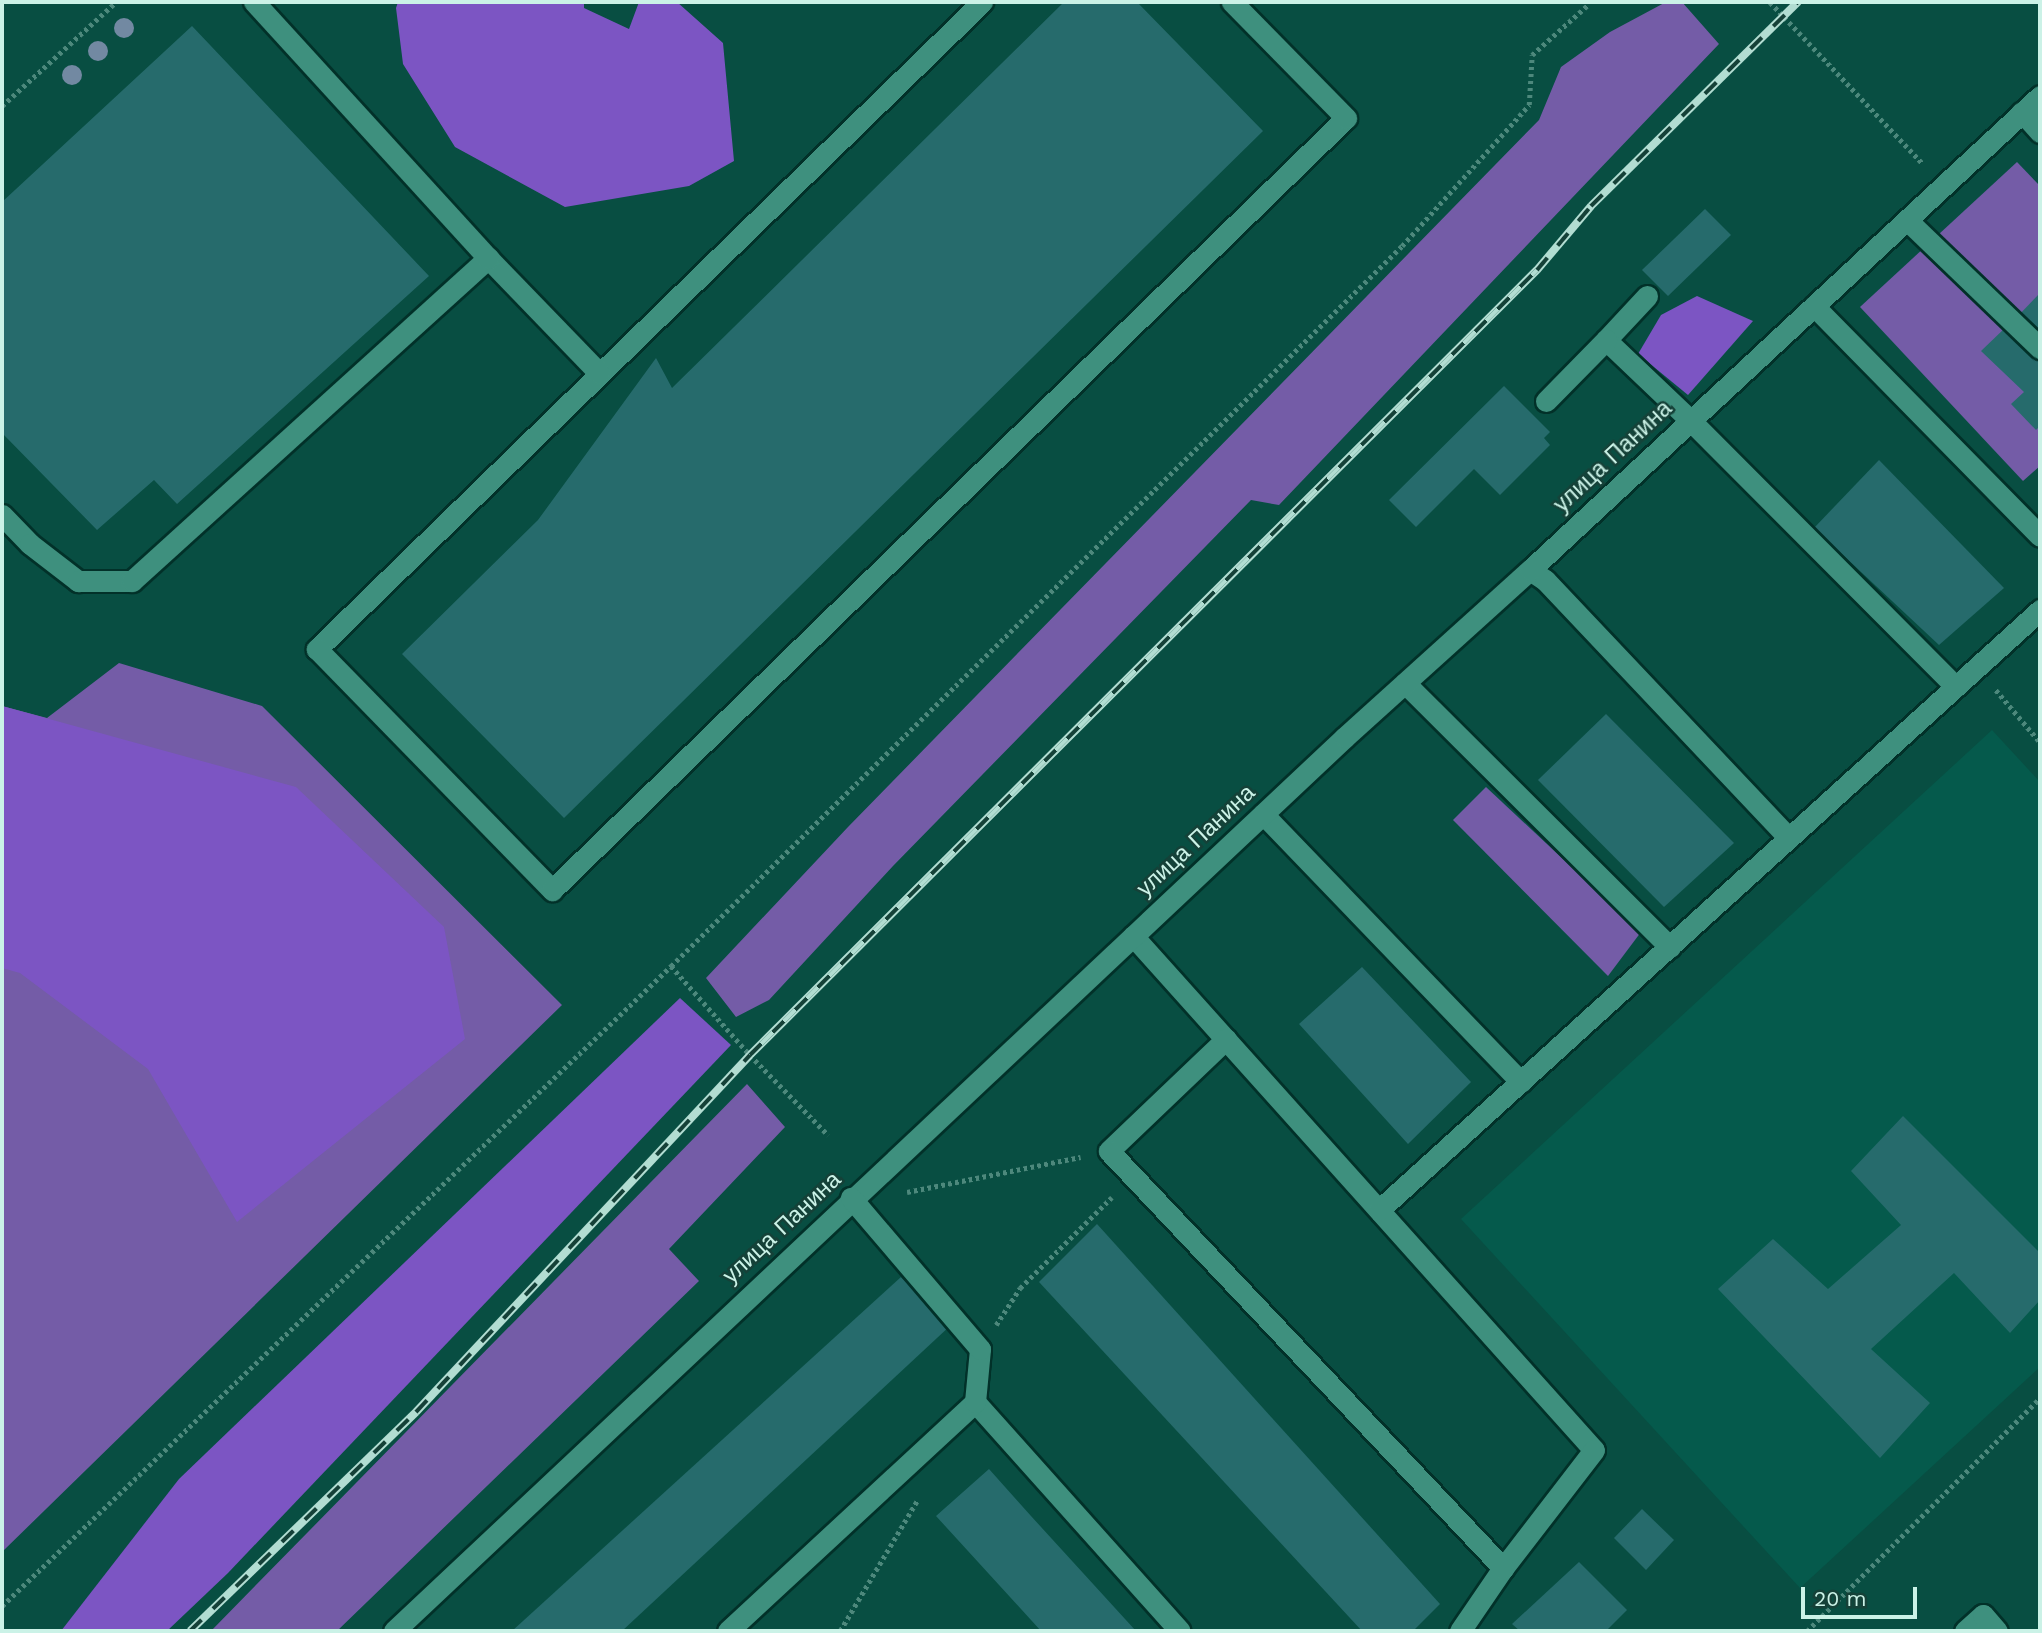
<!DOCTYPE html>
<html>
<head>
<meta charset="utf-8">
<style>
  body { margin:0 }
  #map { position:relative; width:2042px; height:1633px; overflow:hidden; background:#084e42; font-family:"Work Sans",sans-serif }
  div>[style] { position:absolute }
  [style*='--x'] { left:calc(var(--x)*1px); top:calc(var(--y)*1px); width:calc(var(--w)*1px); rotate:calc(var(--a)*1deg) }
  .built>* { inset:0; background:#055a4c }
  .green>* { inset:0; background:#745ca7 }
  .forest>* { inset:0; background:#7c55c3 }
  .building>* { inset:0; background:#266b6c }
  .path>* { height:4.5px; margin-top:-2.25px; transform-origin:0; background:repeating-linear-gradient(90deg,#4d887c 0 3.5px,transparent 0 7px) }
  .roads { filter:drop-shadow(2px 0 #023129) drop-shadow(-2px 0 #023129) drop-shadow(0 2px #023129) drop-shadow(0 -2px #023129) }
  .minor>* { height:21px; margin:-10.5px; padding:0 10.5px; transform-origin:10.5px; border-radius:10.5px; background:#3e907e }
  .rail>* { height:8px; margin-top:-4px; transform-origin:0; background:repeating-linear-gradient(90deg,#154138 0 16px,#b2ddd2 0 32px); box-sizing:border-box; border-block:2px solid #b2ddd2 }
  .trees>* { width:20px; height:20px; margin:-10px; border-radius:50%; background:#7289a2 }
  span { translate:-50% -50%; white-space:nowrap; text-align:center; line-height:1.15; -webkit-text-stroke:5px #154138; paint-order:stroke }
  .street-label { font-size:23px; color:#cbf2e7 }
  .frame { position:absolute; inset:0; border:4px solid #cbf2e7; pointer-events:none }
  .scale { position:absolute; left:1801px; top:1587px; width:116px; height:32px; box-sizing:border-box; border:4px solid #cbf2e7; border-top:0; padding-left:9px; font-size:21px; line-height:24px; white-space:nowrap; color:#cbf2e7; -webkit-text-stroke:5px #154138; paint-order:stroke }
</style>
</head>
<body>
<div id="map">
  <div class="built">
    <div style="clip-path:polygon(1992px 730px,2040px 782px,2040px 1367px,1800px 1588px,1461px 1219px)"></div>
  </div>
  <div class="green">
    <div style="clip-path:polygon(1666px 2px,1682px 2px,1719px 44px,1279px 505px,1251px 500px,893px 866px,769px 1000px,736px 1017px,706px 978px,848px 827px,1539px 120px,1561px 67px,1610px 32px)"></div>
    <div style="clip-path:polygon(2017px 162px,2040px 186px,2040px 466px,2023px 481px,1860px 307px)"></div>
    <div style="clip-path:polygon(119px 663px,262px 706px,562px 1005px,2px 1552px,2px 706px,47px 718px)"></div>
    <div style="clip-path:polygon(1486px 787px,1641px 932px,1608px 976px,1453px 820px)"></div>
    <div style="clip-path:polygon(747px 1084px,785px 1127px,669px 1249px,699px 1281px,337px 1631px,211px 1631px)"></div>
  </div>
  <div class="forest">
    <div style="clip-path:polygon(398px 2px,584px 2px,584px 8px,629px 29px,639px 2px,677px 2px,723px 43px,734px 161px,689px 186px,565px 207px,455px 147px,403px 64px,396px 8px)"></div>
    <div style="clip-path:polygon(1697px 296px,1753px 321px,1688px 395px,1638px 354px,1661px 315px)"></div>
    <div style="clip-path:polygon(2px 706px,296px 787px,444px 927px,465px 1039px,237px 1222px,148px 1069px,20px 973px,2px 968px)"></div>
    <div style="clip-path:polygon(680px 998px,731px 1045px,228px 1573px,167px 1631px,61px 1631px,179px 1479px)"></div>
  </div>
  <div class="building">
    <div style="clip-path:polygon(1064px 2px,1137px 2px,1263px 131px,564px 818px,402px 654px,538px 520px,656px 358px,672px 388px)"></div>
    <div style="clip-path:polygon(192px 26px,429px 276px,177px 504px,154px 480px,97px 530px,2px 433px,2px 202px)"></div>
    <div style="clip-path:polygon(1705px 209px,1731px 235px,1668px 296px,1642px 270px)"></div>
    <div style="clip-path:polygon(2040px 293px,2040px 341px,2016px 318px)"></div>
    <div style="clip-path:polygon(2006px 327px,2040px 360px,2040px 426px,2036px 430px,2011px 404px,2024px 392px,1981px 351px)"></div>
    <div style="clip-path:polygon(1504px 386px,1550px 432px,1544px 438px,1550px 445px,1500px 495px,1474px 469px,1416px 527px,1389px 500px)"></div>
    <div style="clip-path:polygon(1879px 460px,2004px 588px,1939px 645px,1814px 528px)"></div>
    <div style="clip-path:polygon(1606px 714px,1734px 843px,1664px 907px,1538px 780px)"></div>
    <div style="clip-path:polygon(1362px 967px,1471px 1082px,1408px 1144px,1299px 1024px)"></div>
    <div style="clip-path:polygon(1903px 1116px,2040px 1253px,2040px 1300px,2010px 1333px,1954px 1273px,1871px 1349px,1930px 1403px,1880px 1458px,1718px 1289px,1773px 1239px,1828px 1289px,1901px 1225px,1851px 1171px)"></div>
    <div style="clip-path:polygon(1097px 1224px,1440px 1604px,1413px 1631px,1362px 1631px,1039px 1282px)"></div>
    <div style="clip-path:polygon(901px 1277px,951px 1325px,622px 1631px,512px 1631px)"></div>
    <div style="clip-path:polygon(989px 1469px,1031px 1516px,1136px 1631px,1041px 1631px,936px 1516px)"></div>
    <div style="clip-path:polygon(1642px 1509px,1674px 1540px,1646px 1570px,1614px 1538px)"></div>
    <div style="clip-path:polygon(1579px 1562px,1627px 1610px,1606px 1631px,1520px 1631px,1512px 1624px)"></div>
  </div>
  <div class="path">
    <div style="--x:1770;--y:2;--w:223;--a:46.6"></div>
    <div style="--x:2;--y:106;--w:154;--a:-42.4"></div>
    <div style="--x:1996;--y:690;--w:68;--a:49.8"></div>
    <div style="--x:671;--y:966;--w:119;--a:48.4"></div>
    <div style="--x:750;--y:1055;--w:112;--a:45.7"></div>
    <div style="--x:907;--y:1192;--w:177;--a:-11.4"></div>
    <div style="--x:996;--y:1325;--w:44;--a:-57"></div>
    <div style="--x:1020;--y:1288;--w:129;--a:-44.7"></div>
    <div style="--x:2;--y:1606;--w:926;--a:-43.73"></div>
    <div style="--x:671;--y:966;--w:1026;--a:-44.57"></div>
    <div style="--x:1402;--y:246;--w:190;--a:-48"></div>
    <div style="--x:1529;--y:105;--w:50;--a:-86.6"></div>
    <div style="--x:1532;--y:55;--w:75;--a:-41.8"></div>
    <div style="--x:840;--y:1631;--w:153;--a:-59.4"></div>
    <div style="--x:1807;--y:1631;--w:330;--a:-45"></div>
  </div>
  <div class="roads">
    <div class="minor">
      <div style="--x:982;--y:2;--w:928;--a:135.79"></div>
      <div style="--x:317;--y:649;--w:337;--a:45.7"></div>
      <div style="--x:552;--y:890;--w:1107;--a:-44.2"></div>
      <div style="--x:1346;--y:118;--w:163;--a:-134.5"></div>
      <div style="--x:2022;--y:112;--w:27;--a:48"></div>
      <div style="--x:1907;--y:220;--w:185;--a:43.9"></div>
      <div style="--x:488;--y:258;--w:160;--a:46"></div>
      <div style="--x:1647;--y:296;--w:60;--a:133"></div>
      <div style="--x:1606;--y:340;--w:117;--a:43.6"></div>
      <div style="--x:1691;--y:421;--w:375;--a:45.1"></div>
      <div style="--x:1814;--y:306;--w:322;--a:45.5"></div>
      <div style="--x:1546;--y:401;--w:86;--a:-45.5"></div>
      <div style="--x:2;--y:515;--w:40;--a:46"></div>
      <div style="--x:30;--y:544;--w:61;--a:37.6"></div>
      <div style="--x:78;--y:581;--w:54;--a:0"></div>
      <div style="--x:132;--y:581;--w:481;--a:-42.2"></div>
      <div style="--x:488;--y:258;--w:347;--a:-132.4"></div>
      <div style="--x:1530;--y:570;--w:18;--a:34"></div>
      <div style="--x:1545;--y:580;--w:355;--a:46.6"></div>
      <div style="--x:1405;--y:683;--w:374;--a:44.9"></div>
      <div style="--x:1263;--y:814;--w:372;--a:46.1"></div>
      <div style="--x:1133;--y:936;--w:690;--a:48.11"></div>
      <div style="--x:1594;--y:1450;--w:149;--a:127.6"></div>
      <div style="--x:1503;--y:1568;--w:76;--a:124.3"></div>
      <div style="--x:1226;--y:1039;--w:162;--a:136.3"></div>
      <div style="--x:1109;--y:1151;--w:574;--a:46.62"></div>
      <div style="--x:1379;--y:1210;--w:893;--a:-42.23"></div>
      <div style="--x:975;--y:1402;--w:307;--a:48.2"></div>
      <div style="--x:394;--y:1631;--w:1305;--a:-43.23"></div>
      <div style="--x:1345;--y:737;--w:249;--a:-42.1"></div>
      <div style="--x:1530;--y:570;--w:696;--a:-42.9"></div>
      <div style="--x:728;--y:1631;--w:337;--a:-42.8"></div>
      <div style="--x:975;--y:1402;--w:53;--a:-84.6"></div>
      <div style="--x:980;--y:1349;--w:199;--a:-130.5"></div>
      <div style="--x:1965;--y:1631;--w:24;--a:-42"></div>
      <div style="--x:1983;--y:1615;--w:21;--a:49"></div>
    </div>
  </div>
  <div class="rail">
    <div style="--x:190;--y:1631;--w:315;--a:-44.1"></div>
    <div style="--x:416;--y:1412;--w:489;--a:-46.9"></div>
    <div style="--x:750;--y:1055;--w:1112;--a:-44.93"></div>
    <div style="--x:1537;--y:270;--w:84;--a:-49.8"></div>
    <div style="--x:1591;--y:206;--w:291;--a:-44.6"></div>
  </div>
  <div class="trees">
    <div style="left:124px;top:28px"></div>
    <div style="left:98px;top:51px"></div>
    <div style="left:72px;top:75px"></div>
  </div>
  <div class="street-label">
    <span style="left:1613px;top:457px;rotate:-43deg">улица Панина</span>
    <span style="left:1196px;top:841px;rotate:-43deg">улица Панина</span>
    <span style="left:782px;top:1228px;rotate:-43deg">улица Панина</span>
  </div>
  <div class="frame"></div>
  <div class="scale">20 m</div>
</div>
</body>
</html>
